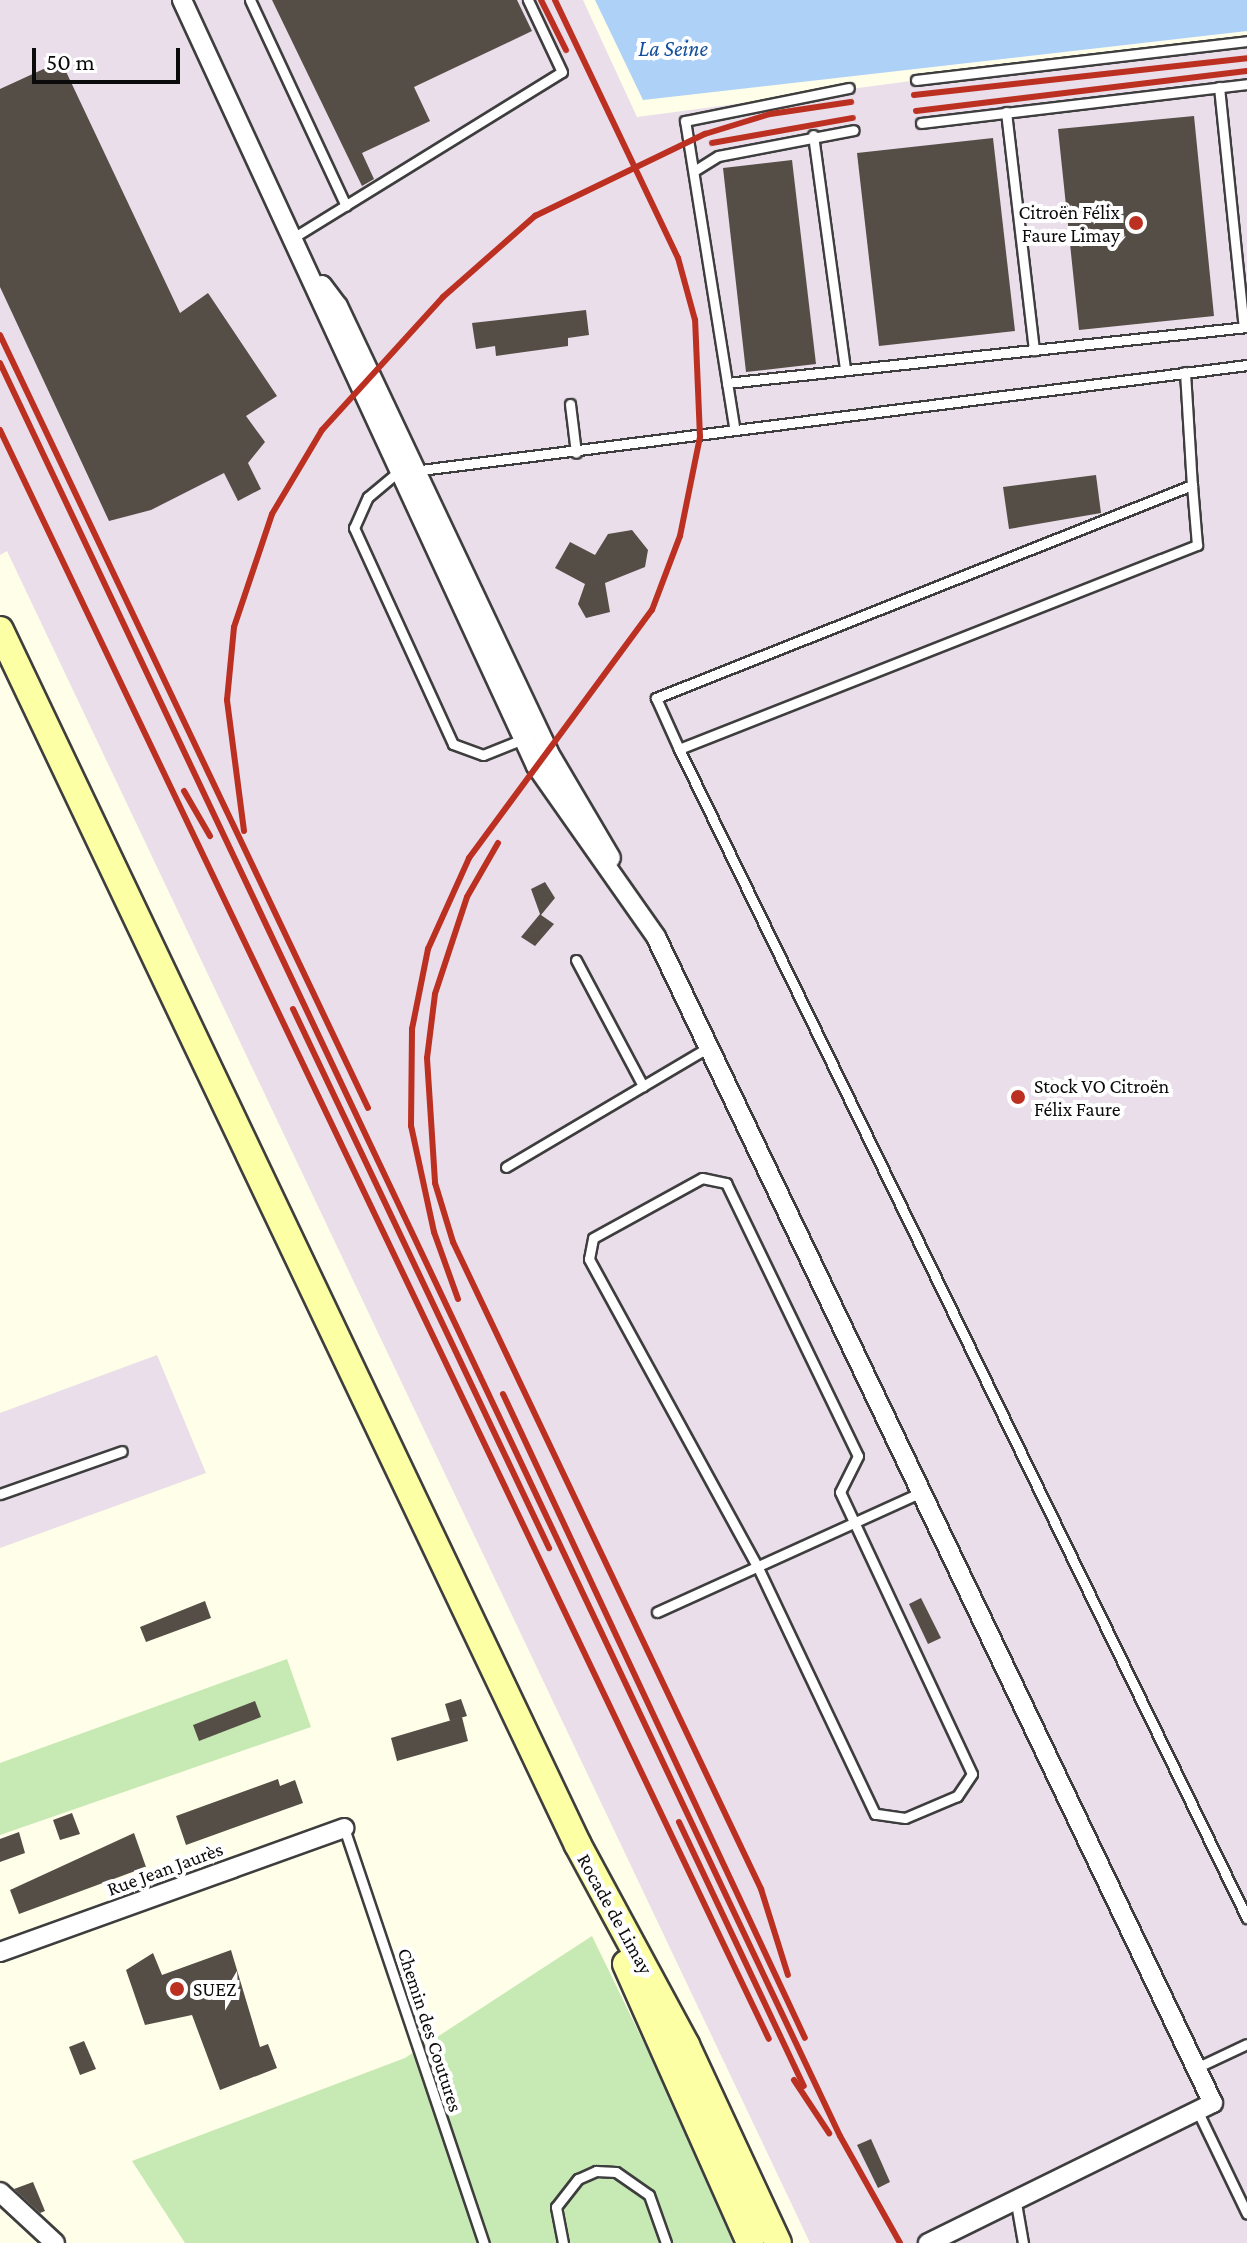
<!DOCTYPE html>
<html>
<head>
<meta charset="utf-8">
<style>
  body { margin:0 }
  #map { position:relative; width:1247px; height:2243px; overflow:hidden; background:#fffee9; font-family:"Crimson Pro",serif }
  div>[style] { position:absolute }
  [style*='--x'] { left:calc(var(--x)*1px); top:calc(var(--y)*1px); width:calc(var(--w)*1px); rotate:calc(var(--a)*1deg) }
  .industrial>* { inset:0; background:#eadeea }
  .green>* { inset:0; background:#c7e9b3 }
  .water>* { inset:0; background:#add1f7 }
  .building>* { inset:0; background:#544e47 }
  .roads { filter:drop-shadow(2px 0 #3e3e3e) drop-shadow(-2px 0 #3e3e3e) drop-shadow(0 2px #3e3e3e) drop-shadow(0 -2px #3e3e3e) }
  .service>* { height:9px; margin:-4.5px; padding:0 4.5px; transform-origin:4.5px; border-radius:4.5px; background:#fff }
  .minor>* { height:18px; margin:-9px; padding:0 9px; transform-origin:9px; border-radius:9px; background:#fff }
  .secondary>* { height:26px; margin:-13px; padding:0 13px; transform-origin:13px; border-radius:13px; background:#fcffa4 }
  .rail>* { height:6px; margin:-3px; padding:0 3px; transform-origin:3px; border-radius:3px; background:#bc3022 }
  .dots>* { width:22px; height:22px; translate:-50% -50%; box-sizing:border-box; border:4px solid #fff; border-radius:50% }
  span { translate:-50% -50%; white-space:nowrap; text-align:center; line-height:1.15; -webkit-text-stroke:8px #fff; paint-order:stroke }
  .poi-label { font-size:20px; color:#0b0b0b }
  .right { translate:-100% -50%; text-align:right }
  .left { translate:0 -50%; text-align:left }
  .street-label { font-size:20px; color:#0b0b0b }
  .water-label { font-size:22px; color:#144e9d; font-style:italic }
  .scale { position:absolute; left:32px; top:48px; width:148px; height:36px; box-sizing:border-box; border:4px solid #0b0b0b; border-top:0; padding-left:10px; font-size:24px; line-height:28px; white-space:nowrap; color:#0b0b0b; -webkit-text-stroke:6px #fff; paint-order:stroke }
</style>
</head>
<body>
<div id="map">
  <div class="industrial">
    <div style="clip-path:polygon(0 0,583px 0,637px 117px,1247px 37px,1247px 2243px,810px 2243px,7px 551px,0 555px)"></div>
    <div style="clip-path:polygon(157px 1355px,206px 1473px,0 1548px,0 1413px)"></div>
  </div>
  <div class="green">
    <div style="clip-path:polygon(287px 1659px,311px 1727px,0 1835px,0 1763px)"></div>
    <div style="clip-path:polygon(592px 1936px,741px 2243px,185px 2243px,132px 2161px,405px 2058px)"></div>
  </div>
  <div class="water">
    <div style="clip-path:polygon(595px 0,1247px 0,1247px 31px,643px 100px)"></div>
  </div>
  <div class="building">
    <div style="clip-path:polygon(272px 0,517px 0,532px 31px,414px 87px,430px 121px,362px 153px,374px 179px,362px 186px)"></div>
    <div style="clip-path:polygon(61px 61px,180px 313px,208px 293px,277px 396px,246px 416px,265px 442px,248px 463px,261px 489px,238px 501px,224px 473px,151px 510px,109px 521px,0 287px,0 89px)"></div>
    <div style="clip-path:polygon(1194px 116px,1214px 316px,1079px 330px,1058px 129px)"></div>
    <div style="clip-path:polygon(993px 138px,1015px 331px,879px 346px,857px 153px)"></div>
    <div style="clip-path:polygon(792px 160px,816px 364px,746px 372px,723px 168px)"></div>
    <div style="clip-path:polygon(586px 310px,589px 335px,568px 338px,568px 346px,496px 356px,495px 346px,476px 349px,472px 323px)"></div>
    <div style="clip-path:polygon(1096px 475px,1101px 513px,1009px 529px,1003px 487px)"></div>
    <div style="clip-path:polygon(632px 530px,648px 550px,645px 567px,605px 583px,610px 612px,586px 618px,578px 604px,585px 584px,555px 568px,570px 542px,595px 555px,608px 534px)"></div>
    <div style="clip-path:polygon(545px 882px,555px 898px,541px 915px,554px 924px,535px 946px,521px 937px,540px 914px,531px 889px)"></div>
    <div style="clip-path:polygon(921px 1598px,941px 1638px,928px 1644px,909px 1604px)"></div>
    <div style="clip-path:polygon(205px 1601px,211px 1618px,146px 1642px,140px 1627px)"></div>
    <div style="clip-path:polygon(461px 1699px,467px 1716px,450px 1721px,445px 1704px)"></div>
    <div style="clip-path:polygon(255px 1701px,261px 1717px,199px 1741px,193px 1725px)"></div>
    <div style="clip-path:polygon(462px 1717px,468px 1741px,397px 1761px,391px 1738px)"></div>
    <div style="clip-path:polygon(278px 1779px,280px 1786px,295px 1780px,303px 1803px,186px 1845px,176px 1816px)"></div>
    <div style="clip-path:polygon(72px 1813px,80px 1834px,60px 1840px,53px 1820px)"></div>
    <div style="clip-path:polygon(19px 1832px,25px 1853px,0 1862px,0 1839px)"></div>
    <div style="clip-path:polygon(134px 1833px,146px 1867px,19px 1914px,10px 1890px)"></div>
    <div style="clip-path:polygon(231px 1950px,260px 2047px,268px 2044px,277px 2068px,220px 2090px,192px 2015px,145px 2025px,126px 1970px,153px 1953px,162px 1975px)"></div>
    <div style="clip-path:polygon(84px 2041px,96px 2069px,80px 2075px,69px 2047px)"></div>
    <div style="clip-path:polygon(871px 2139px,890px 2182px,878px 2188px,857px 2145px)"></div>
    <div style="clip-path:polygon(33px 2182px,45px 2211px,40px 2213px,14px 2189px)"></div>
  </div>
  <div class="roads">
    <div class="service">
      <div style="--x:250;--y:0;--w:227;--a:65"></div>
      <div style="--x:916;--y:80;--w:333;--a:-6.7"></div>
      <div style="--x:1219;--y:87;--w:241;--a:84.1"></div>
      <div style="--x:1006;--y:112;--w:240;--a:83.3"></div>
      <div style="--x:921;--y:123;--w:328;--a:-6.8"></div>
      <div style="--x:813;--y:135;--w:237;--a:82.2"></div>
      <div style="--x:694;--y:171;--w:28;--a:-32"></div>
      <div style="--x:718;--y:156;--w:138;--a:-10.8"></div>
      <div style="--x:296;--y:236;--w:312;--a:-31.7"></div>
      <div style="--x:562;--y:72;--w:80;--a:-115.3"></div>
      <div style="--x:1185;--y:372;--w:113;--a:86.5"></div>
      <div style="--x:1192;--y:485;--w:577;--a:158.33"></div>
      <div style="--x:656;--y:698;--w:56;--a:65.7"></div>
      <div style="--x:679;--y:749;--w:557;--a:-21.5"></div>
      <div style="--x:1197;--y:545;--w:60;--a:-94.8"></div>
      <div style="--x:727;--y:383;--w:523;--a:-6.15"></div>
      <div style="--x:570;--y:404;--w:49;--a:83"></div>
      <div style="--x:734;--y:426;--w:309;--a:-99.1"></div>
      <div style="--x:685;--y:121;--w:167;--a:-11.4"></div>
      <div style="--x:523;--y:739;--w:43;--a:158.2"></div>
      <div style="--x:483;--y:755;--w:32;--a:-160"></div>
      <div style="--x:453;--y:744;--w:238;--a:-114.6"></div>
      <div style="--x:354;--y:528;--w:34;--a:-66"></div>
      <div style="--x:368;--y:497;--w:38;--a:-40"></div>
      <div style="--x:397;--y:473;--w:857;--a:-7.24"></div>
      <div style="--x:679;--y:749;--w:1300;--a:64.09"></div>
      <div style="--x:576;--y:960;--w:143;--a:62"></div>
      <div style="--x:506;--y:1167;--w:236;--a:-30.6"></div>
      <div style="--x:702;--y:1178;--w:25;--a:12"></div>
      <div style="--x:726;--y:1183;--w:303;--a:64.2"></div>
      <div style="--x:858;--y:1456;--w:40;--a:116.6"></div>
      <div style="--x:840;--y:1492;--w:311;--a:64.9"></div>
      <div style="--x:972;--y:1774;--w:27;--a:124"></div>
      <div style="--x:957;--y:1796;--w:56;--a:157.1"></div>
      <div style="--x:905;--y:1818;--w:30;--a:-172"></div>
      <div style="--x:875;--y:1814;--w:275;--a:-115.4"></div>
      <div style="--x:757;--y:1566;--w:350;--a:-118.7"></div>
      <div style="--x:589;--y:1259;--w:21;--a:-79"></div>
      <div style="--x:593;--y:1238;--w:124;--a:-28.8"></div>
      <div style="--x:0;--y:1494;--w:129;--a:-19.4"></div>
      <div style="--x:657;--y:1612;--w:290;--a:-24.4"></div>
      <div style="--x:344;--y:1828;--w:438;--a:71.4"></div>
      <div style="--x:1196;--y:2068;--w:56;--a:-25.2"></div>
      <div style="--x:1197;--y:2110;--w:115;--a:64.3"></div>
      <div style="--x:1016;--y:2203;--w:41;--a:80.1"></div>
      <div style="--x:563;--y:2243;--w:37;--a:-101"></div>
      <div style="--x:556;--y:2207;--w:36;--a:-52"></div>
      <div style="--x:578;--y:2179;--w:20;--a:-24"></div>
      <div style="--x:596;--y:2171;--w:20;--a:3"></div>
      <div style="--x:616;--y:2172;--w:40;--a:34.9"></div>
      <div style="--x:649;--y:2195;--w:51;--a:70.5"></div>
    </div>
    <div class="minor">
      <div style="--x:182;--y:0;--w:844;--a:65.2"></div>
      <div style="--x:536;--y:766;--w:209;--a:54.9"></div>
      <div style="--x:656;--y:937;--w:1292;--a:64.47"></div>
      <div style="--x:1213;--y:2103;--w:318;--a:153.8"></div>
      <div style="--x:322;--y:285;--w:26;--a:53"></div>
      <div style="--x:338;--y:306;--w:492;--a:64.7"></div>
      <div style="--x:548;--y:751;--w:124;--a:59.5"></div>
      <div style="--x:0;--y:1952;--w:366;--a:-19.8"></div>
      <div style="--x:0;--y:2192;--w:75;--a:42.8"></div>
    </div>
    <div class="secondary">
      <div style="--x:0;--y:630;--w:1345;--a:64.56"></div>
      <div style="--x:578;--y:1845;--w:227;--a:61.6"></div>
      <div style="--x:686;--y:2045;--w:218;--a:65.1"></div>
      <div style="--x:626;--y:1964;--w:305;--a:66"></div>
    </div>
  </div>
  <div class="rail">
    <div style="--x:541;--y:0;--w:56;--a:63.4"></div>
    <div style="--x:914;--y:95;--w:335;--a:-6.3"></div>
    <div style="--x:916;--y:111;--w:333;--a:-6.9"></div>
    <div style="--x:712;--y:143;--w:143;--a:-10.1"></div>
    <div style="--x:0;--y:335;--w:856;--a:64.54"></div>
    <div style="--x:0;--y:363;--w:1962;--a:64.65"></div>
    <div style="--x:840;--y:2136;--w:123;--a:60.7"></div>
    <div style="--x:0;--y:430;--w:1783;--a:64.46"></div>
    <div style="--x:184;--y:791;--w:52;--a:60"></div>
    <div style="--x:244;--y:831;--w:132;--a:-97.4"></div>
    <div style="--x:227;--y:700;--w:73;--a:-84.5"></div>
    <div style="--x:234;--y:627;--w:119;--a:-71.4"></div>
    <div style="--x:272;--y:514;--w:98;--a:-59.2"></div>
    <div style="--x:322;--y:430;--w:180;--a:-47.7"></div>
    <div style="--x:443;--y:297;--w:123;--a:-41.4"></div>
    <div style="--x:535;--y:216;--w:189;--a:-25.8"></div>
    <div style="--x:705;--y:134;--w:68;--a:-17.1"></div>
    <div style="--x:770;--y:114;--w:82;--a:-8.4"></div>
    <div style="--x:498;--y:843;--w:62;--a:119.9"></div>
    <div style="--x:467;--y:897;--w:102;--a:108.3"></div>
    <div style="--x:435;--y:994;--w:64;--a:97.1"></div>
    <div style="--x:427;--y:1058;--w:125;--a:86.3"></div>
    <div style="--x:435;--y:1183;--w:62;--a:73"></div>
    <div style="--x:453;--y:1242;--w:717;--a:64.54"></div>
    <div style="--x:761;--y:1889;--w:90;--a:72.6"></div>
    <div style="--x:293;--y:1009;--w:597;--a:64.59"></div>
    <div style="--x:458;--y:1299;--w:71;--a:-109.7"></div>
    <div style="--x:434;--y:1232;--w:108;--a:-102.2"></div>
    <div style="--x:411;--y:1126;--w:97;--a:-89.4"></div>
    <div style="--x:412;--y:1029;--w:82;--a:-78.7"></div>
    <div style="--x:428;--y:949;--w:100;--a:-65.7"></div>
    <div style="--x:469;--y:858;--w:308;--a:-53.6"></div>
    <div style="--x:652;--y:610;--w:79;--a:-69.3"></div>
    <div style="--x:680;--y:536;--w:101;--a:-78.6"></div>
    <div style="--x:700;--y:437;--w:117;--a:-92.4"></div>
    <div style="--x:695;--y:320;--w:64;--a:-105.3"></div>
    <div style="--x:678;--y:258;--w:286;--a:-115.5"></div>
    <div style="--x:503;--y:1394;--w:711;--a:64.88"></div>
    <div style="--x:679;--y:1822;--w:292;--a:64.7"></div>
    <div style="--x:794;--y:2080;--w:64;--a:56.6"></div>
  </div>
  <div class="dots">
    <div style="left:1136px;top:223px;background:#bc3022"></div>
    <div style="left:1018px;top:1097px;background:#bc3022"></div>
    <div style="left:177px;top:1989px;background:#bc3022"></div>
  </div>
  <div class="poi-label">
    <span class="right" style="left:1120px;top:224px">Citroën Félix<br>Faure Limay</span>
    <span class="left" style="left:1034px;top:1098px">Stock VO Citroën<br>Félix Faure</span>
    <span class="left" style="left:193px;top:1989px">SUEZ</span>
  </div>
  <div class="street-label">
    <span style="left:165px;top:1869px;rotate:-20deg">Rue Jean Jaurès</span>
    <span style="left:615px;top:1914px;rotate:61deg">Rocade de Limay</span>
    <span style="left:430px;top:2030px;rotate:72deg">Chemin des Coutures</span>
  </div>
  <div class="water-label">
    <span style="left:673px;top:49px">La Seine</span>
  </div>
  <div class="scale">50 m</div>
</div>
</body>
</html>
